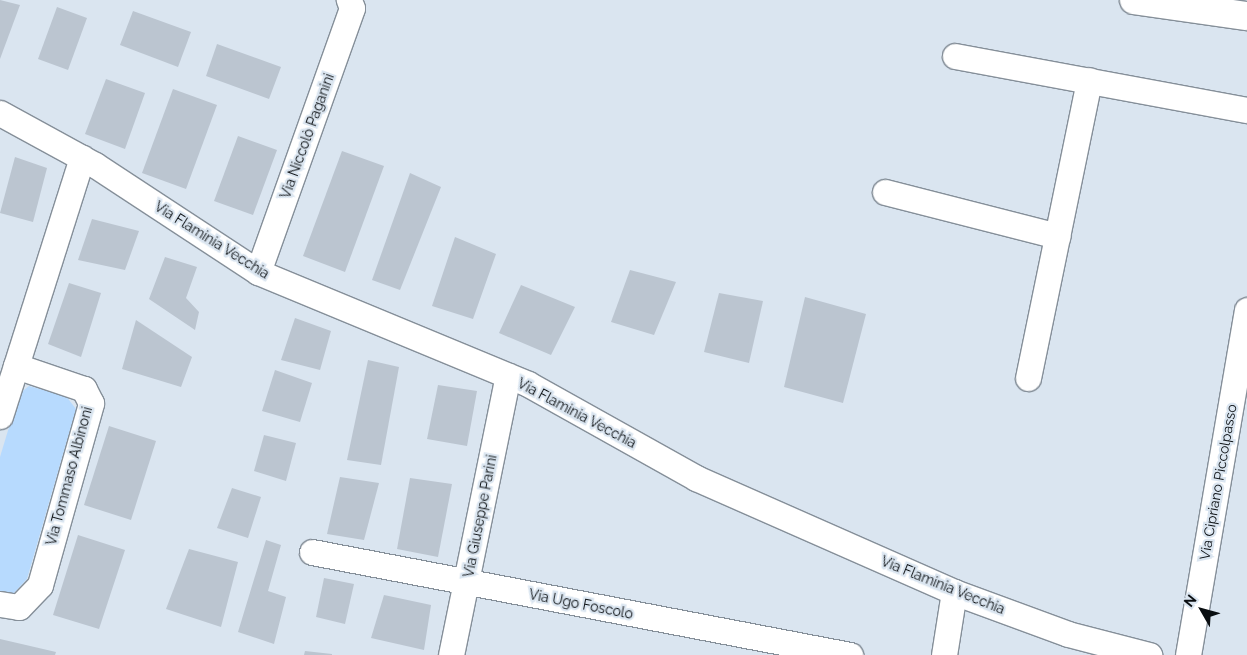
<!DOCTYPE html>
<html>
<head>
<meta charset="utf-8">
<style>
  body { margin:0 }
  #map { position:relative; width:1247px; height:655px; overflow:hidden; background:#dae5f0; font-family:Raleway,sans-serif }
  div>[style] { position:absolute }
  [style*='--x'] { left:calc(var(--x)*1px); top:calc(var(--y)*1px); width:calc(var(--w)*1px); rotate:calc(var(--a)*1deg) }
  .green>* { inset:0; background:#b7dafe }
  .building>* { inset:0; background:#bbc5d0 }
  .roads { filter:drop-shadow(1px 0 #858f99) drop-shadow(-1px 0 #858f99) drop-shadow(0 1px #858f99) drop-shadow(0 -1px #858f99) }
  .street>* { height:25px; margin:-12.5px; padding:0 12.5px; transform-origin:12.5px; border-radius:12.5px; background:#fff }
  .highway>* { height:28px; margin:-14px; padding:0 14px; transform-origin:14px; border-radius:14px; background:#fff }
  span { translate:-50% -50%; white-space:nowrap; text-align:center; line-height:1.15; -webkit-text-stroke:4.5px #dae5f0; paint-order:stroke }
  .street-label { font-size:14px; color:#0a0e11 }
  .north { position:absolute; left:1177px; top:585px; width:50px; height:50px; -webkit-text-stroke:4px #dae5f0; paint-order:stroke; rotate:308deg; font-size:14px; font-weight:700; line-height:20px; text-align:center; color:#0a0e11 }
  .north::after { content:''; display:block; margin:auto; width:18px; height:22px; background:#0a0e11; clip-path:polygon(50% 0,100% 100%,50% 72%,0 100%) }
</style>
</head>
<body>
<div id="map">
  <div class="green">
    <div style="clip-path:polygon(29px 386px,66px 396px,76px 409px,27px 579px,13px 594px,0 591px,0 457px,19px 394px)"></div>
  </div>
  <div class="building">
    <div style="clip-path:polygon(0 0,20px 5px,0 59px)"></div>
    <div style="clip-path:polygon(57px 7px,87px 18px,68px 70px,38px 59px)"></div>
    <div style="clip-path:polygon(133px 11px,191px 32px,178px 67px,120px 45px)"></div>
    <div style="clip-path:polygon(217px 44px,281px 67px,269px 99px,206px 76px)"></div>
    <div style="clip-path:polygon(106px 79px,145px 93px,125px 149px,85px 134px)"></div>
    <div style="clip-path:polygon(173px 89px,217px 105px,186px 189px,142px 173px)"></div>
    <div style="clip-path:polygon(238px 136px,277px 150px,253px 215px,214px 201px)"></div>
    <div style="clip-path:polygon(342px 151px,384px 166px,345px 272px,303px 256px)"></div>
    <div style="clip-path:polygon(15px 157px,47px 168px,33px 222px,0 213px)"></div>
    <div style="clip-path:polygon(410px 173px,441px 187px,400px 290px,372px 280px)"></div>
    <div style="clip-path:polygon(92px 219px,139px 231px,125px 270px,78px 260px)"></div>
    <div style="clip-path:polygon(455px 237px,496px 254px,473px 319px,432px 306px)"></div>
    <div style="clip-path:polygon(165px 257px,197px 267px,186px 298px,199px 312px,195px 330px,149px 299px)"></div>
    <div style="clip-path:polygon(630px 270px,676px 282px,654px 335px,611px 322px)"></div>
    <div style="clip-path:polygon(69px 283px,101px 293px,81px 357px,48px 344px)"></div>
    <div style="clip-path:polygon(521px 285px,575px 307px,551px 355px,499px 333px)"></div>
    <div style="clip-path:polygon(719px 293px,763px 301px,749px 363px,704px 352px)"></div>
    <div style="clip-path:polygon(805px 297px,866px 314px,843px 403px,784px 387px)"></div>
    <div style="clip-path:polygon(295px 318px,331px 331px,320px 370px,281px 360px)"></div>
    <div style="clip-path:polygon(136px 320px,192px 357px,181px 387px,122px 369px)"></div>
    <div style="clip-path:polygon(368px 360px,399px 367px,381px 465px,347px 460px)"></div>
    <div style="clip-path:polygon(275px 370px,312px 383px,300px 422px,262px 411px)"></div>
    <div style="clip-path:polygon(438px 385px,477px 391px,467px 446px,427px 439px)"></div>
    <div style="clip-path:polygon(109px 426px,156px 441px,131px 520px,84px 505px)"></div>
    <div style="clip-path:polygon(264px 435px,296px 443px,286px 481px,254px 471px)"></div>
    <div style="clip-path:polygon(340px 477px,379px 483px,364px 540px,327px 534px)"></div>
    <div style="clip-path:polygon(410px 478px,452px 484px,438px 557px,397px 549px)"></div>
    <div style="clip-path:polygon(232px 488px,261px 497px,248px 538px,217px 528px)"></div>
    <div style="clip-path:polygon(78px 535px,125px 550px,99px 629px,53px 615px)"></div>
    <div style="clip-path:polygon(266px 540px,281px 545px,268px 591px,286px 597px,274px 644px,238px 632px)"></div>
    <div style="clip-path:polygon(189px 549px,238px 562px,221px 627px,166px 609px)"></div>
    <div style="clip-path:polygon(324px 578px,354px 584px,345px 624px,316px 617px)"></div>
    <div style="clip-path:polygon(384px 595px,431px 605px,424px 650px,371px 638px)"></div>
    <div style="clip-path:polygon(0 639px,56px 652px,55px 655px,0 655px)"></div>
    <div style="clip-path:polygon(305px 651px,332px 654px,332px 655px,304px 655px)"></div>
  </div>
  <div class="roads">
    <div class="street">
      <div style="--x:955;--y:56;--w:297;--a:10.5"></div>
      <div style="--x:0;--y:113;--w:108;--a:28.7"></div>
      <div style="--x:95;--y:165;--w:195;--a:33.3"></div>
      <div style="--x:258;--y:272;--w:292;--a:22.5"></div>
      <div style="--x:528;--y:384;--w:193;--a:29.2"></div>
      <div style="--x:696;--y:478;--w:282;--a:23.8"></div>
      <div style="--x:954;--y:592;--w:121;--a:20.2"></div>
      <div style="--x:1068;--y:634;--w:84;--a:14.5"></div>
      <div style="--x:885;--y:192;--w:178;--a:14.3"></div>
      <div style="--x:258;--y:272;--w:280;--a:-70.4"></div>
      <div style="--x:352;--y:8;--w:9;--a:-111"></div>
      <div style="--x:1028;--y:378;--w:304;--a:-78.4"></div>
      <div style="--x:0;--y:416;--w:271;--a:-72.4"></div>
      <div style="--x:312;--y:552;--w:548;--a:10.84"></div>
      <div style="--x:0;--y:604;--w:19;--a:9"></div>
      <div style="--x:19;--y:607;--w:30;--a:-46"></div>
      <div style="--x:40;--y:585;--w:189;--a:-74.3"></div>
      <div style="--x:91;--y:403;--w:16;--a:-117"></div>
      <div style="--x:84;--y:389;--w:72;--a:-161.3"></div>
      <div style="--x:451;--y:655;--w:285;--a:-78.5"></div>
      <div style="--x:944;--y:655;--w:64;--a:-81"></div>
      <div style="--x:1188;--y:655;--w:350;--a:-80.3"></div>
    </div>
    <div class="highway">
      <div style="--x:1134;--y:0;--w:114;--a:8.1"></div>
    </div>
  </div>
  <div class="street-label">
    <span style="left:307px;top:136px;rotate:-70deg">Via Niccolò Paganini</span>
    <span style="left:212px;top:240px;rotate:32deg">Via Flaminia Vecchia</span>
    <span style="left:577px;top:413px;rotate:28deg">Via Flaminia Vecchia</span>
    <span style="left:69px;top:476px;rotate:-75deg">Via Tommaso Albinoni</span>
    <span style="left:1218px;top:482px;rotate:-80deg">Via Cipriano Piccolpasso</span>
    <span style="left:480px;top:516px;rotate:-79deg">Via Giuseppe Parini</span>
    <span style="left:943px;top:585px;rotate:22deg">Via Flaminia Vecchia</span>
    <span style="left:581px;top:604px;rotate:11deg">Via Ugo Foscolo</span>
  </div>
  <div class="north">N</div>
</div>
</body>
</html>
